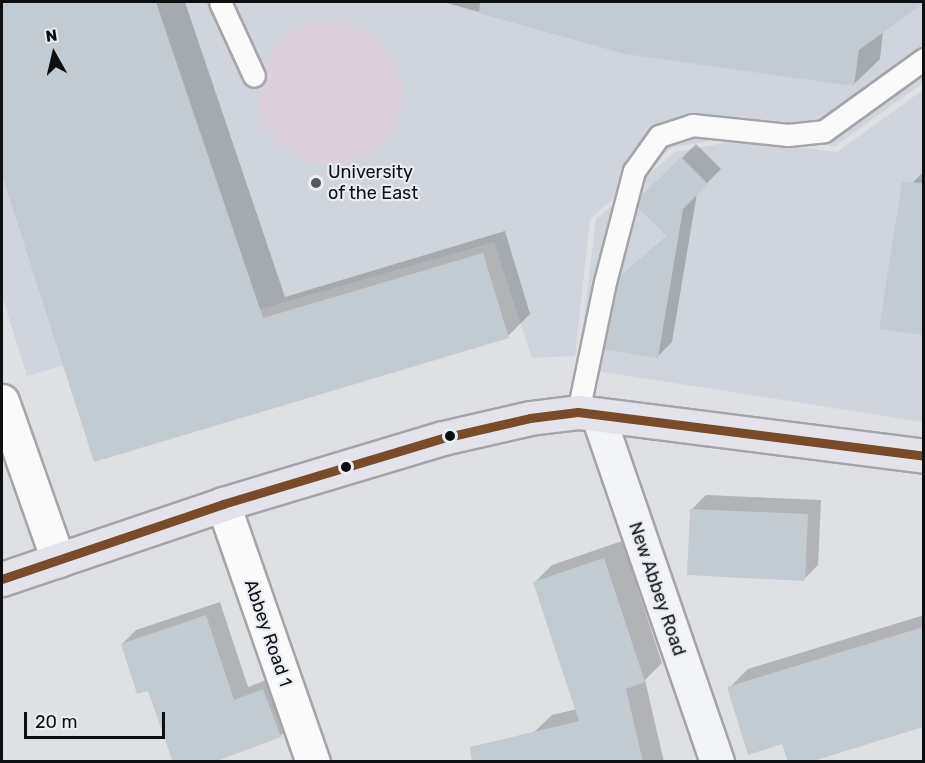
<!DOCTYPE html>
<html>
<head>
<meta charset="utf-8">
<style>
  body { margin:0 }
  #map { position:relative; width:925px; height:763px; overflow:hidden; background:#dfe0e4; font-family:Rubik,sans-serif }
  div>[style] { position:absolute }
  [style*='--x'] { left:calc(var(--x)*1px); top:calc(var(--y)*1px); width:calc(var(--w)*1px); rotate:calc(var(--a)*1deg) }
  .built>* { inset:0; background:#cfd4dd }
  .green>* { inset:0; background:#ddd0dd }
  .round { border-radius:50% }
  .shadow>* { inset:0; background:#0003 }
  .building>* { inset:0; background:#c1cbd1 }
  .roads { filter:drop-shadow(2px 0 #a4a5a8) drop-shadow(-2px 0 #a4a5a8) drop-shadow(0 2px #a4a5a8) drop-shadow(0 -2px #a4a5a8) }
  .lane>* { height:21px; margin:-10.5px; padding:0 10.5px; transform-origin:10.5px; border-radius:10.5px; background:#fafafb }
  .street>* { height:33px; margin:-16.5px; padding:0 16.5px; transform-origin:16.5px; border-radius:16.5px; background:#fafafb }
  .secondary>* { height:33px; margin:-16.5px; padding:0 16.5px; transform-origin:16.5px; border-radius:16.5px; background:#f3f4f6 }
  .highway>* { height:33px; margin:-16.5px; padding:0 16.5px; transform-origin:16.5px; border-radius:16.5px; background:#e4e2eb }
  .bus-1>* { height:9px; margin:-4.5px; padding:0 4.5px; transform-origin:4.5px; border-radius:4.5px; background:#7a4b2a }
  .dots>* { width:16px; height:16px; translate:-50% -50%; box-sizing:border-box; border:3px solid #e9edf4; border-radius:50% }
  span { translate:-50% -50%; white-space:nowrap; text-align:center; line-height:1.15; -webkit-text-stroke:4.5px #e9edf4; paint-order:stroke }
  .poi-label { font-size:18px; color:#0d0f11 }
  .left { translate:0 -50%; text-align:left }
  .street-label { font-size:18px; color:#0d0f11 }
  .frame { position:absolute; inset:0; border:3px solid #0d0f11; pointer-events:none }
  .north { position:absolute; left:24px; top:24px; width:60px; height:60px; -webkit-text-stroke:4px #e9edf4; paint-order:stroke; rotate:352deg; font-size:16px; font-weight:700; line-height:24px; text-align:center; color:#0d0f11 }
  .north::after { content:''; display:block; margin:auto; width:21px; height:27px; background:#0d0f11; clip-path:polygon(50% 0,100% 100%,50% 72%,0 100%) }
  .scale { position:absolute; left:24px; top:712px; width:141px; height:27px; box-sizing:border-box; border:3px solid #0d0f11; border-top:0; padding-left:8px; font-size:18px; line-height:21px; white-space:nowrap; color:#0d0f11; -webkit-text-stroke:4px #e9edf4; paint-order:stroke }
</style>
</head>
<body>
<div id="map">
  <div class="built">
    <div style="clip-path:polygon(2px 2px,923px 2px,923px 83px,835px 146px,740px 135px,671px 148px,590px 219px,575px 356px,532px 358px,494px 242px,27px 376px,2px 296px)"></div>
    <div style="clip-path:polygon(923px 90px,923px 422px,578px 368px,596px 219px,675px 152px,740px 140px,837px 152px)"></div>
  </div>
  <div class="green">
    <div class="round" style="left:258px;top:21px;width:144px;height:144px"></div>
  </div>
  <div class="shadow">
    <div style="clip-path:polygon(2px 2px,185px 2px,285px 297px,505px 231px,530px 314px,508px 336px,59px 342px,2px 170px)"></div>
    <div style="clip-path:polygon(443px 2px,923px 2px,883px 31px,880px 59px,854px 84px,625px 52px)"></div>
    <div style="clip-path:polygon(696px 144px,721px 169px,697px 193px,672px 342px,658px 356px,621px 276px,668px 235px,642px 198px)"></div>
    <div style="clip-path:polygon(923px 172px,924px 334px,902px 194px)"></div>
    <div style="clip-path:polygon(706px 495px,821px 500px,818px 565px,804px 579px,692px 509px)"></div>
    <div style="clip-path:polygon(622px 541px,662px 663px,645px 680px,664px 762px,541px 762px,534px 732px,552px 715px,577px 709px,535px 582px,552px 565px)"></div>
    <div style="clip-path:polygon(220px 602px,248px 687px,277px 676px,294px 722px,280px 736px,149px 689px,122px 644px,136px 630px)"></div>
    <div style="clip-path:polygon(924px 615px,921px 726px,783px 742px,729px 688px,748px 669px)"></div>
  </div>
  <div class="building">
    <div style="clip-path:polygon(2px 2px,156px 2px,263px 318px,483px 253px,509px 338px,94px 462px,2px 175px)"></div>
    <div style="clip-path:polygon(480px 2px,924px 2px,924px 3px,859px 50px,854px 86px,625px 54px,479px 13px)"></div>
    <div style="clip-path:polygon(681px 157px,708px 184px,683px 209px,658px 358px,604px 349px,620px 276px,667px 236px,638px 208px,640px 197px)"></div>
    <div style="clip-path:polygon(902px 182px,924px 183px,924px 335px,879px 329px)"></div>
    <div style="clip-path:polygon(690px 509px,808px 514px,805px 581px,687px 575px)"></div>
    <div style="clip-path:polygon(604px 558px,645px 682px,626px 689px,643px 762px,472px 762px,470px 747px,579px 721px,533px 582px)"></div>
    <div style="clip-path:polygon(206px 615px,234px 700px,263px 689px,281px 737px,214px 762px,173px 762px,148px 691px,137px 694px,121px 644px)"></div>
    <div style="clip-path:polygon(923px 627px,923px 727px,810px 762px,788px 762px,782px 744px,748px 755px,727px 687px)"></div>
  </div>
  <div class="roads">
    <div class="lane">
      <div style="--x:220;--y:2;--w:81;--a:65.3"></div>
      <div style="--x:578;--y:412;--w:133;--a:-78.3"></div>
      <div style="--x:605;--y:282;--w:115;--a:-75.4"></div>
      <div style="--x:634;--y:171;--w:43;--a:-54.5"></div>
      <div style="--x:659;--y:136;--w:35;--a:-18"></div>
      <div style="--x:692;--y:125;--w:97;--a:5.9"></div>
      <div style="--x:788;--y:135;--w:36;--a:-6"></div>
      <div style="--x:824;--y:131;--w:123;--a:-35.8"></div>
    </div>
    <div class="street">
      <div style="--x:2;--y:401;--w:169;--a:70.6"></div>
      <div style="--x:223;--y:504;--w:273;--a:70.8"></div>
    </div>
    <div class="secondary">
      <div style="--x:598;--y:416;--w:366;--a:71"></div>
    </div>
    <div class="highway">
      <div style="--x:2;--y:579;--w:233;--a:-18.7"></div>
      <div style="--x:223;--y:504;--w:230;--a:-16.7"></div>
      <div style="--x:443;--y:438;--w:89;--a:-12.9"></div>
      <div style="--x:530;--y:418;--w:48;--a:-7.1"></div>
      <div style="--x:578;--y:412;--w:349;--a:7.2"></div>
    </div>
  </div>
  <div class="bus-1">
    <div style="--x:2;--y:579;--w:233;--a:-18.7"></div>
    <div style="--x:223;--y:504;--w:230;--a:-16.7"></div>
    <div style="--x:443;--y:438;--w:89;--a:-12.9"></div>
    <div style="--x:530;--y:418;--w:48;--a:-7.1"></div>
    <div style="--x:578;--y:412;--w:349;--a:7.2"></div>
  </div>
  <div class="dots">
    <div style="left:316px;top:183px;background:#56585b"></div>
    <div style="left:450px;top:436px;background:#0d0f11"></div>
    <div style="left:346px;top:467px;background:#0d0f11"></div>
  </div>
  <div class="poi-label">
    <span class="left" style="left:328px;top:183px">University<br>of the East</span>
  </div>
  <div class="street-label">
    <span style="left:657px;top:589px;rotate:71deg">New Abbey Road</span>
    <span style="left:268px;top:633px;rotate:71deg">Abbey Road 1</span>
  </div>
  <div class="frame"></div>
  <div class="north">N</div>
  <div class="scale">20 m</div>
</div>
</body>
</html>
